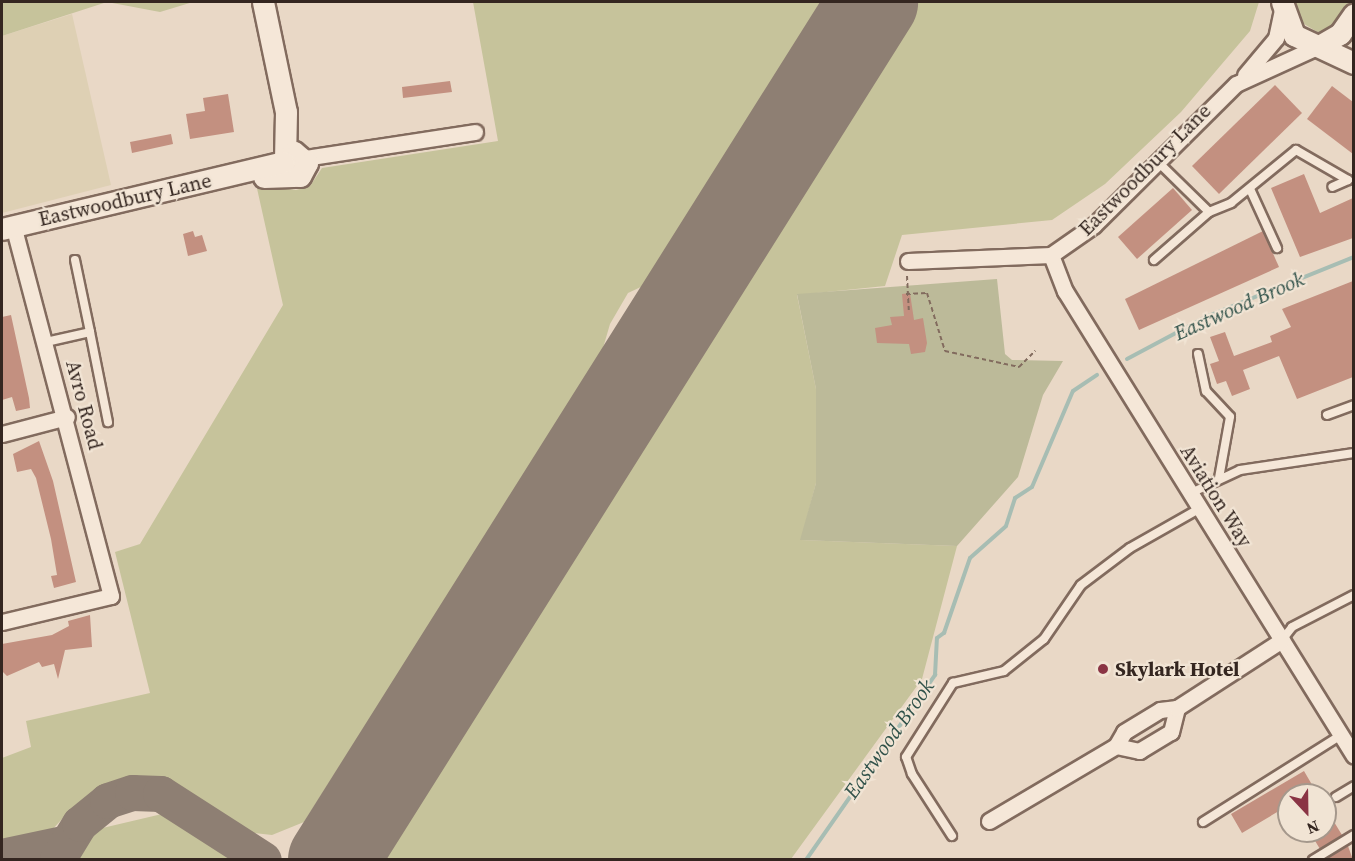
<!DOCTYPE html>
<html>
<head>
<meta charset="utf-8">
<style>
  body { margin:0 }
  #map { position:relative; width:1355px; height:861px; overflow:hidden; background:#e9d8c6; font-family:"Source Serif 4",serif }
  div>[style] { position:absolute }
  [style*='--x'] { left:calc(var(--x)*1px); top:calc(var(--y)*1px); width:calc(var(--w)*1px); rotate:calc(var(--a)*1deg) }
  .farmland>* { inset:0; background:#ded0b4 }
  .green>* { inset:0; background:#c6c39b }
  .cemetery>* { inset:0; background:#bcba99 }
  .stream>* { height:4px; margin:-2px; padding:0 2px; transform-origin:2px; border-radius:2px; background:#a7bdb3 }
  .taxiway>* { height:36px; margin:-18px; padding:0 18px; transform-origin:18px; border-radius:18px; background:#8e7f73 }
  .runway>* { height:90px; margin:-45px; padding:0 45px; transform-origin:45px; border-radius:45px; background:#8e7f73 }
  .building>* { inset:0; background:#c39080 }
  .path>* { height:2px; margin-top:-1px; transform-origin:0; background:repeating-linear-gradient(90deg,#826b5e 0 4.5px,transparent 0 7.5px) }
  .roads { filter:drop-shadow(2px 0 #826b5e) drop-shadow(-2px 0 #826b5e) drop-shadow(0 2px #826b5e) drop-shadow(0 -2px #826b5e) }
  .lane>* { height:8px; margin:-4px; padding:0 4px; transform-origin:4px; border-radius:4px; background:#f5e7d8 }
  .street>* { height:15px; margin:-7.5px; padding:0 7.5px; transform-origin:7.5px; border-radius:7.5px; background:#f5e7d8 }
  .secondary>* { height:21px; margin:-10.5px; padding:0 10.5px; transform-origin:10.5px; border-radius:10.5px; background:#f5e7d8 }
  .dots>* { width:16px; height:16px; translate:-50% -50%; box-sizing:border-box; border:3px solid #f1e4d4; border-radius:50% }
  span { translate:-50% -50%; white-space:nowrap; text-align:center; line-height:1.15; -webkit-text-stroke:4.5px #f1e4d4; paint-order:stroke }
  .street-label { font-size:20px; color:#342620 }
  .poi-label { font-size:20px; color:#342620; font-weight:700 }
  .left { translate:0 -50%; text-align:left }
  .water-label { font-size:21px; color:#31524a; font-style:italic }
  .frame { position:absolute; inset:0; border:3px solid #342620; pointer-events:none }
  .north { position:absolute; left:1277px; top:783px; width:60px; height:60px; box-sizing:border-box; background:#f1e4d4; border:2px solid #a5988c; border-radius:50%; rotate:158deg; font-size:16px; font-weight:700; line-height:24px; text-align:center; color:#342620 }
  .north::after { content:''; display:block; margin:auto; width:21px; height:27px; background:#8a3444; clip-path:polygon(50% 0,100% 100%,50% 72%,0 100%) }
</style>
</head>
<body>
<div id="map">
  <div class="farmland">
    <div style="clip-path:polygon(72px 14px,111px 185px,2px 213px,2px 36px)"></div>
  </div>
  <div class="green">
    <div style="clip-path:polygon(2px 2px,193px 2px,160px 12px,107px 2px,2px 36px)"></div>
    <div style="clip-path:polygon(473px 2px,821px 2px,817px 7px,824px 12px,645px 285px,628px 293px,610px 324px,601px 355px,304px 822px,272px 835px,245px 832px,167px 784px,151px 778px,121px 778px,72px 808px,42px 841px,2px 850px,2px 758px,31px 747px,26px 721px,150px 693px,115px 552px,140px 544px,283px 305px,256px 184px,296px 190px,310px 186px,322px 168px,498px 141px)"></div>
    <div style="clip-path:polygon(910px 2px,1259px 2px,1250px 31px,1181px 112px,1105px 184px,1052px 220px,902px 235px,885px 286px,797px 295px,816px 389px,816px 483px,801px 540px,957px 546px,922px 679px,791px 859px,371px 860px,679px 370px,696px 358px,717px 312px)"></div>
    <div style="clip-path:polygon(1296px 2px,1349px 2px,1350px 6px,1344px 23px,1321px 34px,1299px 21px)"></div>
    <div style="clip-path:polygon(162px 814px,232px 859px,75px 859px,94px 830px)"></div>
  </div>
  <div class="cemetery">
    <div style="clip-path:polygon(997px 279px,1005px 354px,1012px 360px,1063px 361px,1043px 395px,1018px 477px,957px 546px,800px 540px,816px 483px,816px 389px,797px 294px)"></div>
  </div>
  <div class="stream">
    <div style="--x:1127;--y:359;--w:92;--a:-28"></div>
    <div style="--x:1208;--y:316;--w:157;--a:-22"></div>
    <div style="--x:806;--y:860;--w:226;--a:-55.1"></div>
    <div style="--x:935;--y:675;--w:37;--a:-87"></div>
    <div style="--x:937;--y:638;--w:9;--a:-36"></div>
    <div style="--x:944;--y:633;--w:79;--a:-70.9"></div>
    <div style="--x:970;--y:558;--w:48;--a:-41.6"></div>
    <div style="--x:1006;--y:526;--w:29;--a:-72"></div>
    <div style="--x:1015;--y:498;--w:20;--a:-33"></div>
    <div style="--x:1032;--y:487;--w:104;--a:-66.9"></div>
    <div style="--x:1073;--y:391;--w:29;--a:-34"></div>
  </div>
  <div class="taxiway">
    <div style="--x:2;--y:857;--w:67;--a:-12"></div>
    <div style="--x:58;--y:860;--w:42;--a:-58.6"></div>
    <div style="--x:80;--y:824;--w:36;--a:-39"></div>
    <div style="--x:108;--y:801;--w:26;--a:-18"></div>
    <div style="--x:133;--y:793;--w:28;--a:2"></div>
    <div style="--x:161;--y:794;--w:122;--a:32.7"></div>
  </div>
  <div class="runway">
    <div style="--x:333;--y:860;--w:1014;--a:-57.81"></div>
  </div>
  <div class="building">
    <div style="clip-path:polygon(450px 81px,452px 92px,403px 98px,402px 87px)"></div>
    <div style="clip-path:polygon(1275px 85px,1302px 113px,1219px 194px,1192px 166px)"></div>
    <div style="clip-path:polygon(1332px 86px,1353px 102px,1353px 154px,1307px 119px)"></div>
    <div style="clip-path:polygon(228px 94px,234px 132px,190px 139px,186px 114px,205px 111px,203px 98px)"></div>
    <div style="clip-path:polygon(171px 134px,173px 144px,132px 153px,130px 142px)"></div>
    <div style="clip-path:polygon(1304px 174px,1320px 213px,1353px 198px,1353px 238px,1300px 257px,1271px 188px)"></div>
    <div style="clip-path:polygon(1173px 188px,1192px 210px,1137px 259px,1118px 237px)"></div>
    <div style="clip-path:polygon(193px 231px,195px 237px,202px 235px,207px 251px,188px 256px,183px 234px)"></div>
    <div style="clip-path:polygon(1263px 231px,1279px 267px,1139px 330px,1125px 299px)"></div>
    <div style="clip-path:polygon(1353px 281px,1353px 377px,1297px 399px,1279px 356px,1243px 370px,1250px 389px,1232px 396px,1226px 381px,1217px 384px,1210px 364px,1219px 361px,1210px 337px,1225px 332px,1234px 356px,1272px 342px,1270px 336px,1291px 327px,1282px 309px)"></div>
    <div style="clip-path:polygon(910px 293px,914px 320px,923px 318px,927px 343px,925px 352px,911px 354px,909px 344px,877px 343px,875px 328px,892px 325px,890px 317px,904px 316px,902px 294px)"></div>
    <div style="clip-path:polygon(11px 315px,29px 398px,30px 408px,16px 411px,12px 397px,2px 400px,2px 317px)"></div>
    <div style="clip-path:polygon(39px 441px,53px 481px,76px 582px,54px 588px,51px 576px,57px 575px,51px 539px,36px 478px,31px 469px,17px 472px,13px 454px)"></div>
    <div style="clip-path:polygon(90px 615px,92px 647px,65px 650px,58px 679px,54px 664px,42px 667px,39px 662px,7px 676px,2px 671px,2px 644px,52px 635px,69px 626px,68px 621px)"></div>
    <div style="clip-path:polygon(1304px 771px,1318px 795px,1289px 795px,1289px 805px,1242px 833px,1231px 814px)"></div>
    <div style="clip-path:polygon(1325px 807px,1342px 835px,1320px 849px,1309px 831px,1325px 831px)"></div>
    <div style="clip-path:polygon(1348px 846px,1353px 860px,1326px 860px,1326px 859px)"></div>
  </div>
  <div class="path">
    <div style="--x:907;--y:276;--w:34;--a:87"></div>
    <div style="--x:906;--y:294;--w:21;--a:-3"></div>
    <div style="--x:927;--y:293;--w:61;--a:72.8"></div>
    <div style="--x:945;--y:351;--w:76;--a:12.2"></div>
    <div style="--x:1019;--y:367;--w:23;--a:-45"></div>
  </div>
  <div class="roads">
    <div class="lane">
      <div style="--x:1157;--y:161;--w:73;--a:44.4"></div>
      <div style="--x:1209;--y:212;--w:24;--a:-22"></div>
      <div style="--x:1231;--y:203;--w:84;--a:-39.2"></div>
      <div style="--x:1296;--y:150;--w:60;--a:30"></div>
      <div style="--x:1348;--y:180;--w:17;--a:156"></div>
      <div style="--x:1250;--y:189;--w:65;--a:65.4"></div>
      <div style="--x:75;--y:260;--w:74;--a:78.2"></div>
      <div style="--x:1154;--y:260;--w:73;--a:-41.1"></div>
      <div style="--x:46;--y:342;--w:45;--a:-12.8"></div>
      <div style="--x:90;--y:332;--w:92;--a:78.7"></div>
      <div style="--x:1198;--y:354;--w:38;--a:78"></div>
      <div style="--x:1206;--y:391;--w:35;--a:47"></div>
      <div style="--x:1230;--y:417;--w:62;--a:100.2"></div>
      <div style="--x:1327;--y:415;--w:29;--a:-20"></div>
      <div style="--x:1191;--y:493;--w:54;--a:-25.1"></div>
      <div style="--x:1240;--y:470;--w:115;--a:-8.5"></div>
      <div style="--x:1282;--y:640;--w:16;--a:-52"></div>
      <div style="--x:1292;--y:627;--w:70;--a:-27.3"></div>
      <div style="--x:1336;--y:797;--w:21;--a:-31"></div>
      <div style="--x:1203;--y:822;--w:163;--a:-32.2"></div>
      <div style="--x:952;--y:836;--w:74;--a:-122.8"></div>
      <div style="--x:912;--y:774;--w:18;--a:-109"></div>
      <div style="--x:906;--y:757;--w:88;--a:-57.6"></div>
      <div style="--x:953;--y:683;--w:52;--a:-13.2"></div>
      <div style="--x:1004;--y:671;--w:51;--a:-38.7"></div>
      <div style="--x:1044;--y:639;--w:65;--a:-55.6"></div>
      <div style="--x:1081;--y:585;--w:61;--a:-37.1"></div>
      <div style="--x:1130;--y:548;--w:79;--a:-29.5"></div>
      <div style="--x:1313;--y:860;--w:48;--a:-31.4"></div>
    </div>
    <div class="street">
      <div style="--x:1245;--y:75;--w:48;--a:-50"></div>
      <div style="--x:1276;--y:38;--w:30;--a:-78"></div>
      <div style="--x:305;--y:158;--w:172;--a:-8.7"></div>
      <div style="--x:1051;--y:255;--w:39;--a:69"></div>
      <div style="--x:1065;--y:291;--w:547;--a:58.14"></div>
      <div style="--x:908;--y:261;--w:143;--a:-2.4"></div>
      <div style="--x:1051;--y:255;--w:52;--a:-34.9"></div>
      <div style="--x:1094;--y:225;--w:200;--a:-44.8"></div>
      <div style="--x:1236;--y:84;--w:91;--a:-24.6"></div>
      <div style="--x:2;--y:434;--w:67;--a:-14.7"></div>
      <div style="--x:2;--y:622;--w:112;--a:-13.4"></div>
      <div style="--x:111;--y:596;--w:383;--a:-104.8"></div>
      <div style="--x:1116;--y:746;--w:24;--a:12"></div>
      <div style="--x:1139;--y:751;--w:37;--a:-31"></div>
      <div style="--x:1171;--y:732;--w:25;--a:-76"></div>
      <div style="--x:989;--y:821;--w:147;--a:-30.6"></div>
      <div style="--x:1116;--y:746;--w:16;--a:-60"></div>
      <div style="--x:1124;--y:732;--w:42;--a:-31.4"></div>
      <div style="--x:1160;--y:710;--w:17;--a:-7"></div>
      <div style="--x:1177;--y:708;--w:125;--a:-32.9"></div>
    </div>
    <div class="secondary">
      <div style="--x:263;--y:2;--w:112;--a:78.2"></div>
      <div style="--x:286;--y:112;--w:46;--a:91.2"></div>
      <div style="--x:1282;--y:2;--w:35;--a:70"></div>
      <div style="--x:1294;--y:35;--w:66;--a:25"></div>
      <div style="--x:1319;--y:46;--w:24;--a:-30"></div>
      <div style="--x:1340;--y:34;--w:24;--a:-55"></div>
      <div style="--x:264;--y:177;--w:36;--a:-2"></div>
      <div style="--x:300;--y:176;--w:15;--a:-62"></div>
      <div style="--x:307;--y:163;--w:17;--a:-140"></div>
      <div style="--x:294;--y:152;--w:11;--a:146"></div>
      <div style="--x:285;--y:158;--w:9;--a:103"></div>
      <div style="--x:2;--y:229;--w:289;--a:-13.4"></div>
    </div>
  </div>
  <div class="dots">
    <div style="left:1103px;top:669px;background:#8a3444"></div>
  </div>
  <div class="street-label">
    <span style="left:1145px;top:170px;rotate:-45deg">Eastwoodbury Lane</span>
    <span style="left:125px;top:200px;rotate:-13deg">Eastwoodbury Lane</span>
    <span style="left:84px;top:405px;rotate:75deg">Avro Road</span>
    <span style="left:1216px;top:496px;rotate:58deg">Aviation Way</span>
  </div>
  <div class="poi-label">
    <span class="left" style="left:1115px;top:669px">Skylark Hotel</span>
  </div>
  <div class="water-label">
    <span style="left:1239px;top:306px;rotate:-24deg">Eastwood Brook</span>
    <span style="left:889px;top:739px;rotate:-55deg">Eastwood Brook</span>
  </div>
  <div class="frame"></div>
  <div class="north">N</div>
</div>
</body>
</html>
